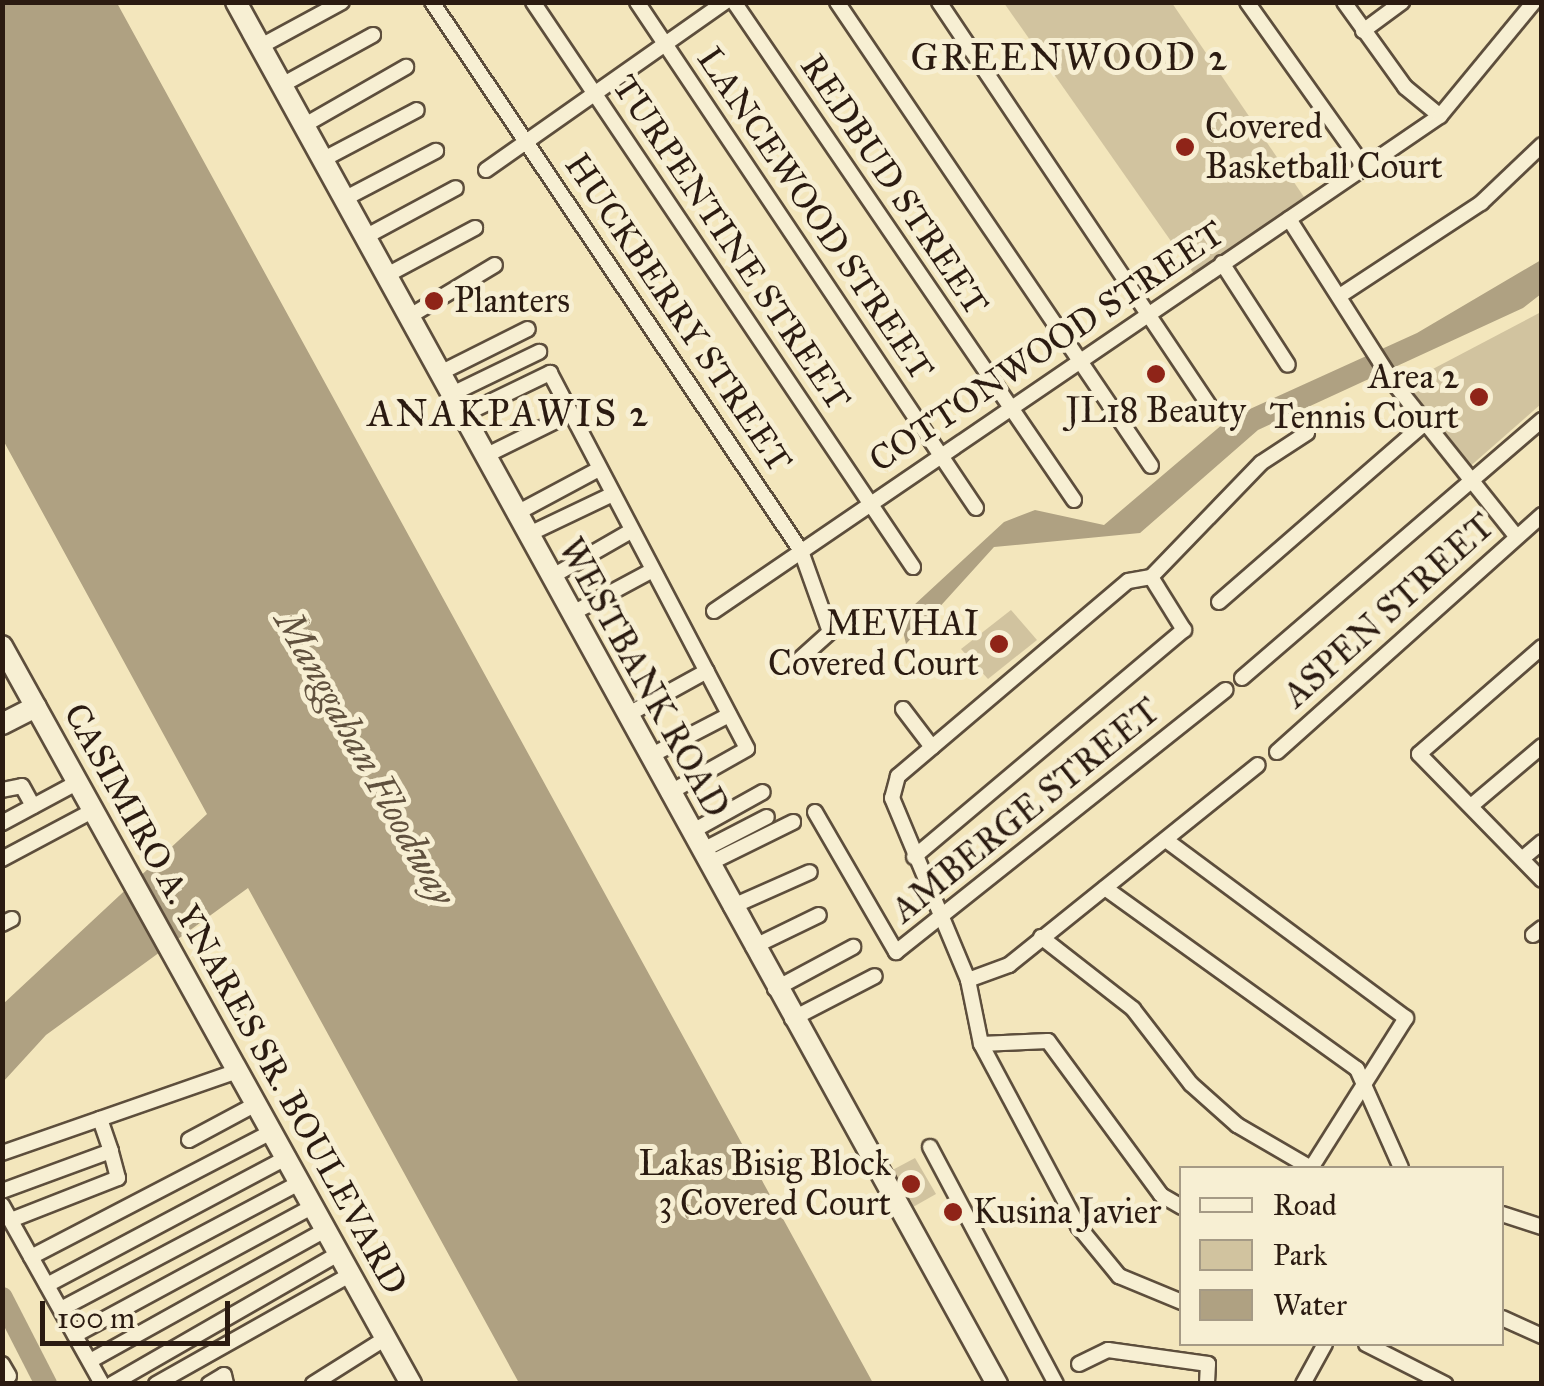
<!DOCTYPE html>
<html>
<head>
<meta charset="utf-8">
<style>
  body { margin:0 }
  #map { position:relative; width:1544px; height:1386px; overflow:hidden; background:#f3e6bc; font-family:"IM FELL Great Primer",serif }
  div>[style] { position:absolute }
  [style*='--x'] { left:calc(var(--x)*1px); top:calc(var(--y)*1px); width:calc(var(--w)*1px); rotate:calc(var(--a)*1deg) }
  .green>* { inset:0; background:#d1c39f }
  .water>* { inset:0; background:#afa182 }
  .river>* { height:22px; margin:-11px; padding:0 11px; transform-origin:11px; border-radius:11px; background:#afa182 }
  .roads { filter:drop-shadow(2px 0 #5d4e3c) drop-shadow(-2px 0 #5d4e3c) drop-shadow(0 2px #5d4e3c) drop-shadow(0 -2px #5d4e3c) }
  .street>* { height:14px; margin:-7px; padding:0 7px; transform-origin:7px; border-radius:7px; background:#f7efd3 }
  .secondary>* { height:20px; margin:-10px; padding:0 10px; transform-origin:10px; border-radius:10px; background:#f7efd3 }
  .dots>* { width:28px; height:28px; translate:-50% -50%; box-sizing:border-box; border:5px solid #f7efd3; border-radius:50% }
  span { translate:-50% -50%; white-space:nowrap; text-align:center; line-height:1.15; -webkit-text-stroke:10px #f7efd3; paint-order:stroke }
  .poi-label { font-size:35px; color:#2b1b11 }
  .left { translate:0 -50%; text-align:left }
  .right { translate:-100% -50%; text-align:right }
  .street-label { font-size:35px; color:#2b1b11 }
  .neighbourhood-label { font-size:38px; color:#2b1b11; letter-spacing:2.5px }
  .water-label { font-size:38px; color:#60513e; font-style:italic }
  .frame { position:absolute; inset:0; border:5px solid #2b1b11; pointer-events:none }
  .legend { position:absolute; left:1179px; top:1166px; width:325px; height:180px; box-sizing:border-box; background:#f7efd3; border:2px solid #a59a85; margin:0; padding:12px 18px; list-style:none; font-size:30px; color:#2b1b11 }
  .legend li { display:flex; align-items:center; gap:20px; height:50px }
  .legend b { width:50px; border:2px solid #a59a85 }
  .scale { position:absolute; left:40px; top:1301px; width:190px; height:45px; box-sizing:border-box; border:5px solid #2b1b11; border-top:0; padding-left:12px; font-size:30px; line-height:35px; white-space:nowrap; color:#2b1b11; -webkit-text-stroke:8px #f7efd3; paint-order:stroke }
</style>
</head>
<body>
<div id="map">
  <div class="green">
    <div style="clip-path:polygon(1004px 3px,1172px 3px,1304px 197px,1194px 274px)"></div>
    <div style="clip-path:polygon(1541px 312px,1541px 404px,1467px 469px,1407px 393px,1410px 381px)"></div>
    <div style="clip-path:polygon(1011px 610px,1037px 640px,988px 679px,961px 649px)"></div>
    <div style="clip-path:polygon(915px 1158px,936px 1194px,906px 1211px,885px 1174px)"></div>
  </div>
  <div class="water">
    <div style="clip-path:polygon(3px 3px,117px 3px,873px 1383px,519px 1383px,248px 888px,46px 1035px,3px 1082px,3px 1004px,207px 814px,3px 440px)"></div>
    <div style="clip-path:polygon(1541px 260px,1541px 294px,1523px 308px,1258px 430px,1140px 533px,994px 547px,906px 644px,900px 618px,1004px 522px,1035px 510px,1104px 525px,1230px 418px,1417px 333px)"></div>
  </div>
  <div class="river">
    <div style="--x:2;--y:1298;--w:97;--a:62.9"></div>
  </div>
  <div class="roads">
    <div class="street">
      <div style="--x:432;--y:2;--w:661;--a:56.09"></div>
      <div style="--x:801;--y:551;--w:86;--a:70.3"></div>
      <div style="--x:830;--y:632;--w:40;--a:138"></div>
      <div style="--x:533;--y:2;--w:681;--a:56.08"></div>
      <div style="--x:637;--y:2;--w:609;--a:56.18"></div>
      <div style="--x:734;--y:2;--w:603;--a:55.68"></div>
      <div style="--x:837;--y:2;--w:560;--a:55.91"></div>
      <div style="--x:939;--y:2;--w:493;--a:56.2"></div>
      <div style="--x:1247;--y:2;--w:204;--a:54.6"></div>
      <div style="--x:1344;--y:2;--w:105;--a:54.3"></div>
      <div style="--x:1405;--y:87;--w:45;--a:39.6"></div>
      <div style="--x:1363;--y:31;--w:49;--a:-36.6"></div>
      <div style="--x:261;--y:46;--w:92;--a:-28.5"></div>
      <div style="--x:282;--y:85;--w:104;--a:-28.8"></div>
      <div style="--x:303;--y:126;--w:119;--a:-29.8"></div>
      <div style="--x:322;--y:160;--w:107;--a:-27.8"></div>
      <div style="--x:486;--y:170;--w:292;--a:-35.1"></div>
      <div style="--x:344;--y:199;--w:104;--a:-27.6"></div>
      <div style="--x:1289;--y:219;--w:193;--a:57.5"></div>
      <div style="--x:1393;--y:382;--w:197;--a:51.4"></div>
      <div style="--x:365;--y:237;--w:103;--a:-28.3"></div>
      <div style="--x:1222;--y:263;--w:121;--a:57.1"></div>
      <div style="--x:387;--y:275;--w:100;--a:-28.1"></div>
      <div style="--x:1341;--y:295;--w:168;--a:-33.3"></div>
      <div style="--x:1481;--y:203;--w:84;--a:-43.6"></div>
      <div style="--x:410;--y:316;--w:99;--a:-31"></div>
      <div style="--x:440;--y:373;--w:98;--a:-26.6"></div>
      <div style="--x:452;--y:394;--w:97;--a:-25.8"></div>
      <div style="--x:463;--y:415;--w:97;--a:-25.8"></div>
      <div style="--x:550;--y:373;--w:424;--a:62.3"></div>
      <div style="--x:747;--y:749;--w:90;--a:150.6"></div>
      <div style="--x:485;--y:456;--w:95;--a:-26.3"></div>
      <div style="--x:515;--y:514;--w:93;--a:-28.2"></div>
      <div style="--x:527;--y:535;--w:93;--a:-25.5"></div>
      <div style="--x:551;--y:577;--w:92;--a:-29.9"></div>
      <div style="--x:1151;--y:577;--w:23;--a:170"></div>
      <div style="--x:1128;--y:581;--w:302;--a:139.7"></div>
      <div style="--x:898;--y:776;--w:23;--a:105"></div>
      <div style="--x:892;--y:798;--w:197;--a:67.3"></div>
      <div style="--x:968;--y:980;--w:65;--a:78.5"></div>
      <div style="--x:981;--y:1044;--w:206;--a:61.9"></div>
      <div style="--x:1078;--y:1226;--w:65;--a:50.6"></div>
      <div style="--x:1119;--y:1276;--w:68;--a:22.4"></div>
      <div style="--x:1151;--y:577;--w:158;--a:-46"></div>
      <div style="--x:1261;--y:463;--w:55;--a:-33.1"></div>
      <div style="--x:1219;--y:602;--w:271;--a:-41"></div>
      <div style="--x:714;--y:611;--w:879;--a:-34.29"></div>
      <div style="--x:1440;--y:116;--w:148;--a:-50.5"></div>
      <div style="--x:571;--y:614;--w:89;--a:-28.3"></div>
      <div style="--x:1542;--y:647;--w:163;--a:139"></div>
      <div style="--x:1419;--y:754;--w:176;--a:45.7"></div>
      <div style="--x:1242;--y:678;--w:396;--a:-40.7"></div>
      <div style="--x:903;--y:709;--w:48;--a:52.7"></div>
      <div style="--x:627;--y:715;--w:91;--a:-28.8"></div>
      <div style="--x:1277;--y:752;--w:356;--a:-41.8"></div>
      <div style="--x:650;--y:756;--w:89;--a:-27.4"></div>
      <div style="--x:2;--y:790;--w:20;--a:-11"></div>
      <div style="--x:22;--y:786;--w:23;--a:61"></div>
      <div style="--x:1471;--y:806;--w:93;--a:-40.2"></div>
      <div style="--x:815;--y:812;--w:162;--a:59.9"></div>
      <div style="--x:896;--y:952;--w:421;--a:-38.5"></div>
      <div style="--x:2;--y:823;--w:86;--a:-28.3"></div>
      <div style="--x:691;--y:832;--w:82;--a:-29.1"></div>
      <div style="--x:1166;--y:840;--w:299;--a:36.6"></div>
      <div style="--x:1406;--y:1018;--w:178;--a:122.3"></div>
      <div style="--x:701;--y:851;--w:74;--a:-27.3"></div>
      <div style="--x:914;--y:857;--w:353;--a:-40.1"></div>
      <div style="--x:1184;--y:630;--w:62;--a:-121.9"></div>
      <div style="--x:1523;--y:858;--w:25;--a:-40"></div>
      <div style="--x:2;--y:859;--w:104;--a:-28"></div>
      <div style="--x:708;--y:864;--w:95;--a:-26.3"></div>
      <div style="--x:1105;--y:888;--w:310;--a:35.7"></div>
      <div style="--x:1357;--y:1069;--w:108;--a:66"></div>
      <div style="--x:731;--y:907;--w:86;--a:-23.9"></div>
      <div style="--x:2;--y:924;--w:11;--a:-27"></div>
      <div style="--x:1533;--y:935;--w:11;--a:-38"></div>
      <div style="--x:1041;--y:937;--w:117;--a:38"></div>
      <div style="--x:1133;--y:1009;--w:95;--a:52.3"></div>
      <div style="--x:1191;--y:1084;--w:62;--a:41.7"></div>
      <div style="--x:1237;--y:1125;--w:86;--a:30.2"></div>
      <div style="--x:753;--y:947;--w:73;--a:-25.9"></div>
      <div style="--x:968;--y:980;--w:44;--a:-20.1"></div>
      <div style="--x:1009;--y:965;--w:319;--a:-38.8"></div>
      <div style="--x:775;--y:989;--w:89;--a:-28.3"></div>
      <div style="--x:792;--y:1019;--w:93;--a:-27.4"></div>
      <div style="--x:981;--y:1044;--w:67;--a:-2.6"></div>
      <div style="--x:1048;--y:1041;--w:191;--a:53.7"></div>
      <div style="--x:1161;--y:1195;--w:24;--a:30"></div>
      <div style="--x:189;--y:1140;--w:78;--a:-28.2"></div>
      <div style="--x:930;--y:1147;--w:268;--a:62"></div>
      <div style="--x:2;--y:1153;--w:252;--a:-19.2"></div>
      <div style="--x:2;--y:1191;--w:116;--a:-20.2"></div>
      <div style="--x:111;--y:1151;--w:34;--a:-109"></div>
      <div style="--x:2;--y:1205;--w:205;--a:60.8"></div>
      <div style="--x:1502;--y:1214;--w:42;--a:18"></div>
      <div style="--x:11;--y:1220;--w:115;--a:-21.4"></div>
      <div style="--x:118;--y:1178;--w:28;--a:-105"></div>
      <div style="--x:31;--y:1257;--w:273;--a:-27.5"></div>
      <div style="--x:47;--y:1285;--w:273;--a:-28"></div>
      <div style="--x:61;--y:1309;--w:272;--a:-27.9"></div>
      <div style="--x:1502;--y:1318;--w:44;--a:24.2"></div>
      <div style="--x:75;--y:1335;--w:272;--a:-28.4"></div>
      <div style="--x:1366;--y:1344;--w:89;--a:26.9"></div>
      <div style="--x:90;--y:1361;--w:271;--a:-29.1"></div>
      <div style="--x:2;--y:1364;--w:14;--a:60"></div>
      <div style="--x:1079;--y:1364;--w:32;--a:-26"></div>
      <div style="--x:1108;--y:1350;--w:101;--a:8"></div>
      <div style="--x:1208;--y:1364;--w:20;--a:93"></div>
      <div style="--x:112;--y:1384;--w:263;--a:-29.9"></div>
      <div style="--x:156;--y:1384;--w:224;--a:-29.4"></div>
      <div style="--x:209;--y:1384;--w:17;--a:-31"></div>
      <div style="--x:224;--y:1375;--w:9;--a:77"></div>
      <div style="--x:313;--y:1384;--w:86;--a:-32.2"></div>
      <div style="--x:1303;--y:1384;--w:46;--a:-61.2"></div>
    </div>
    <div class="secondary">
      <div style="--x:236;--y:2;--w:1578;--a:61.16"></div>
      <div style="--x:2;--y:646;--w:844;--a:61"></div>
      <div style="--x:2;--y:724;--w:38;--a:-27"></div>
    </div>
  </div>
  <div class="dots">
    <div style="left:1185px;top:147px;background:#8f2418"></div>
    <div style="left:434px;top:301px;background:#8f2418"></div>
    <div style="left:1156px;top:374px;background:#8f2418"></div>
    <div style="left:1479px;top:397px;background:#8f2418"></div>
    <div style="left:999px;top:644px;background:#8f2418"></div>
    <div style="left:911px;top:1184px;background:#8f2418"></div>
    <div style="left:953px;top:1212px;background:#8f2418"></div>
  </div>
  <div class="poi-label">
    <span class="left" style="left:1205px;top:147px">Covered<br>Basketball Court</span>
    <span class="left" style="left:454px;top:301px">Planters</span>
    <span class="right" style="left:1459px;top:397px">Area 2<br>Tennis Court</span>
    <span style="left:1156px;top:411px">JL18 Beauty</span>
    <span class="right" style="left:979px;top:644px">MEVHAI<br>Covered Court</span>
    <span class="right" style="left:891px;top:1184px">Lakas Bisig Block<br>3 Covered Court</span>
    <span class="left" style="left:973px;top:1212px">Kusina Javier</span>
  </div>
  <div class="street-label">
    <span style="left:894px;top:185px;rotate:56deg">REDBUD STREET</span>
    <span style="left:815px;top:214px;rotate:56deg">LANCEWOOD STREET</span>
    <span style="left:731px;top:243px;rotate:56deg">TURPENTINE STREET</span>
    <span style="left:678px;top:313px;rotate:56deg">HUCKBERRY STREET</span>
    <span style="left:1047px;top:347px;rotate:-34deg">COTTONWOOD STREET</span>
    <span style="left:1389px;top:611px;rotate:-42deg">ASPEN STREET</span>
    <span style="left:643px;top:678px;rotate:61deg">WESTBANK ROAD</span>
    <span style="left:1026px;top:811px;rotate:-39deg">AMBERGE STREET</span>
    <span style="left:235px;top:999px;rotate:61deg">CASIMIRO A. YNARES SR. BOULEVARD</span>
  </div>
  <div class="neighbourhood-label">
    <span style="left:1070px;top:58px">GREENWOOD 2</span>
    <span style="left:509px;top:414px">ANAKPAWIS 2</span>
  </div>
  <div class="water-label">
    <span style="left:365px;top:758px;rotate:61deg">Manggahan Floodway</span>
  </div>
  <div class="frame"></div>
  <ul class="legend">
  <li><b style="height:12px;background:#f7efd3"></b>Road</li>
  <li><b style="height:28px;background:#d1c39f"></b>Park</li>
  <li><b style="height:28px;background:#afa182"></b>Water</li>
  </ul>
  <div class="scale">100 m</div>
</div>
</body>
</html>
